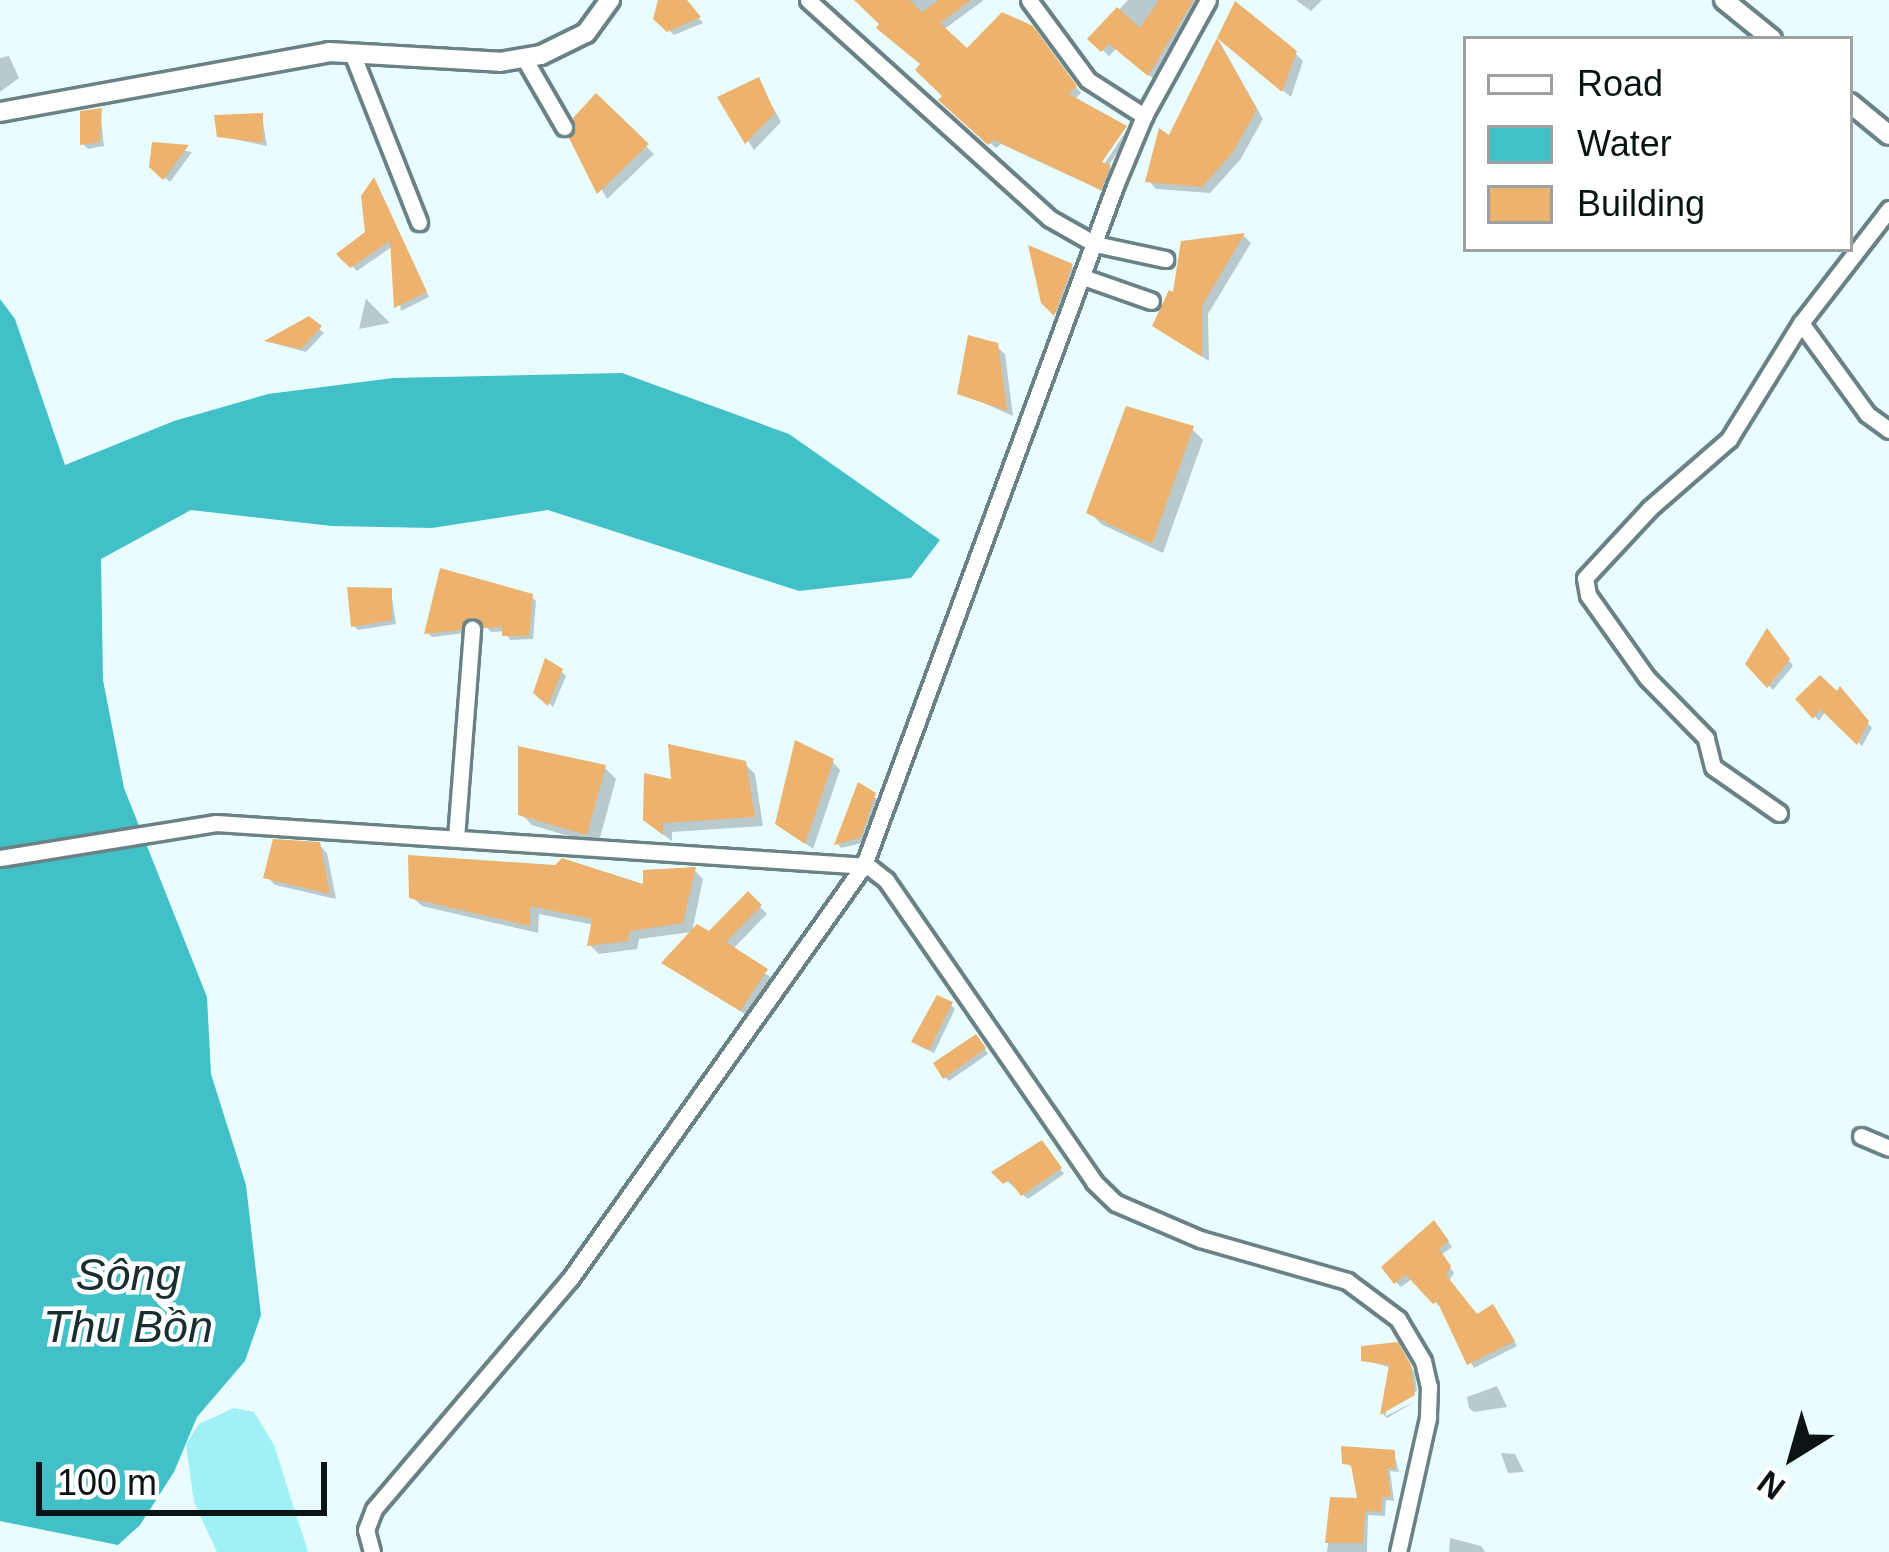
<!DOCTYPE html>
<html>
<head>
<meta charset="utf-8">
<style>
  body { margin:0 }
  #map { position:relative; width:1889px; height:1552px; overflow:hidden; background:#e9fdff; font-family:Arial,sans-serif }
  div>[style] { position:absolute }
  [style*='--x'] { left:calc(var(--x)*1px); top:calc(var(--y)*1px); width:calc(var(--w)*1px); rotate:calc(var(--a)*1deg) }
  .green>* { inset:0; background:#a1f0f5 }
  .water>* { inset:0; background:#41c0c8 }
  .shadow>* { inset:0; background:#0003 }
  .building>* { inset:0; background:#ecb26e }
  .roads { filter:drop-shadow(3px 0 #6b8284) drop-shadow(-3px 0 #6b8284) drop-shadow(0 3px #6b8284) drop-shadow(0 -3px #6b8284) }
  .minor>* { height:15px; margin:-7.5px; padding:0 7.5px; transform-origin:7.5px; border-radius:7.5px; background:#fff }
  .tertiary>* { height:18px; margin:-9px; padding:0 9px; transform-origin:9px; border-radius:9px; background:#fff }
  span { translate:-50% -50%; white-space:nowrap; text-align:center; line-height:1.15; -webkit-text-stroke:9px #fff; paint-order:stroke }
  .water-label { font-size:45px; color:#192e30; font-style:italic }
  .legend { position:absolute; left:1463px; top:36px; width:390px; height:216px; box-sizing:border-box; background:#fff; border:3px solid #9da1a1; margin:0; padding:15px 21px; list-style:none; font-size:36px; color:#0b1414 }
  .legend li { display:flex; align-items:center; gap:24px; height:60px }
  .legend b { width:60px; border:3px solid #9da1a1 }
  .north { position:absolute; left:1733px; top:1396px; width:120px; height:120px; -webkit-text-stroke:9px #fff; paint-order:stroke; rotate:217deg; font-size:33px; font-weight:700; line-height:48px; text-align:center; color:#0b1414 }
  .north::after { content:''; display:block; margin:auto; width:42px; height:54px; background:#0b1414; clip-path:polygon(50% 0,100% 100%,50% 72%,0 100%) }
  .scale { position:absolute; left:36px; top:1462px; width:291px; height:54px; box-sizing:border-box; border:6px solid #0b1414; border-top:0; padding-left:15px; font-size:36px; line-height:42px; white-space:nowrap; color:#0b1414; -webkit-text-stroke:9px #fff; paint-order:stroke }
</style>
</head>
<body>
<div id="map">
  <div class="green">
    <div style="clip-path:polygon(234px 1408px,254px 1412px,274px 1445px,308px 1552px,217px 1552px,194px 1502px,186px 1444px,199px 1424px)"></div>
  </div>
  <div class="water">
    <div style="clip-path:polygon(0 299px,15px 319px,65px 465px,174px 421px,268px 394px,393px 378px,622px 373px,789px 434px,940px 540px,911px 578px,799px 591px,548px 510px,432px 528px,332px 526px,191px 510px,101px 559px,103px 680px,124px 788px,207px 997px,211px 1074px,246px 1185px,261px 1315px,245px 1361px,197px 1417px,174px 1472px,140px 1525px,118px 1545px,0 1521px)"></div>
  </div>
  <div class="shadow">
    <div style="clip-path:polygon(661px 0,684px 0,703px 23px,674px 35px,656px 18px)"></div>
    <div style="clip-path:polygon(858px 0,984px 0,943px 30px,967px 52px,1039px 36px,1081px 93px,1074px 100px,1091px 173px,1096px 176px,1127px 130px,1131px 133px,1108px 166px,1115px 173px,1107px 193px,1001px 144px,996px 148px,942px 100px,946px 96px,924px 64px)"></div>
    <div style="clip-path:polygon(1128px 0,1204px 0,1155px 80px,1117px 48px,1109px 56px,1091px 39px)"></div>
    <div style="clip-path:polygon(1296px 0,1322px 0,1311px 11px)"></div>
    <div style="clip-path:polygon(1220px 39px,1295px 53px,1303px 61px,1291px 97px)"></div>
    <div style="clip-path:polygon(1219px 41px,1263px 119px,1240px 160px,1210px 193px,1156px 189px,1149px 181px)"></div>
    <div style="clip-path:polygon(9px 56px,19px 78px,0 92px,0 58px)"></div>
    <div style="clip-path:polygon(758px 80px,781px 122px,754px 150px,721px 99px)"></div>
    <div style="clip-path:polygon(596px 97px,654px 154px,607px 199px,573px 138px)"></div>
    <div style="clip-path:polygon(100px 111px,104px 146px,88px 149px,83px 144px)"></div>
    <div style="clip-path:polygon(262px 116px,267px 146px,220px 136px)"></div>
    <div style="clip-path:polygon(155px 145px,192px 152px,170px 182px,152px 166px)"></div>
    <div style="clip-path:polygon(375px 181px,429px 297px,401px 311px,393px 246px,357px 271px,341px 255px,369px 233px)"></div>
    <div style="clip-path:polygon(1244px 236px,1251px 243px,1208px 314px,1209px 361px,1156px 326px,1176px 296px,1184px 244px)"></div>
    <div style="clip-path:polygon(1072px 267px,1080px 275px,1063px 320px,1044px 301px)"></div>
    <div style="clip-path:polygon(366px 298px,369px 302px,390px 323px,359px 329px)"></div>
    <div style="clip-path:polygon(309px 320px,324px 333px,306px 352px,269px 342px)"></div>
    <div style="clip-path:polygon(996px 346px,1005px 354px,1013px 416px,961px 393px)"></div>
    <div style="clip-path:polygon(1192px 429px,1203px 440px,1163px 553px,1101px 524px,1090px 512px)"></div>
    <div style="clip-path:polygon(442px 571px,531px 596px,536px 601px,533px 639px,510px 640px,505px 631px,491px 632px,478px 619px,465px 633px,432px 637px,428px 633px)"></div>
    <div style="clip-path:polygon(391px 591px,396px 624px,358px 630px,354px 626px)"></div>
    <div style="clip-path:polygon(1771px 636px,1793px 666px,1773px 690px,1749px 664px)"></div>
    <div style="clip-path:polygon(561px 671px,566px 676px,553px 707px,537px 692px)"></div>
    <div style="clip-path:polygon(1841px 691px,1872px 728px,1862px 746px,1826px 711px,1819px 721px,1799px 699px,1838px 696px)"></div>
    <div style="clip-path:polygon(832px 761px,840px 770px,813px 849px,778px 823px)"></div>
    <div style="clip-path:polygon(745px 764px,755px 774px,763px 826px,672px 832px,672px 841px,657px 830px,674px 782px)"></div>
    <div style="clip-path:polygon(605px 768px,616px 779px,598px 845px,532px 825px,521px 814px)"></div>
    <div style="clip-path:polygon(859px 786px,879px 800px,866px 842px,841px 848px,838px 844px)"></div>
    <div style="clip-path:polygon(319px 845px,327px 853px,336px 899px,275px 885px,267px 877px)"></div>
    <div style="clip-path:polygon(694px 870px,703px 879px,692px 932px,639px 939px,637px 949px,599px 954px,590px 945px,594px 925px,539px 914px,538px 933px,422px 906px,412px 897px,645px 889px)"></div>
    <div style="clip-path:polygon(748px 895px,767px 914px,732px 950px,773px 979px,748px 1016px,665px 963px,710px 935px)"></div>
    <div style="clip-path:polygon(951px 1005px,955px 1009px,934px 1053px,919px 1046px,915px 1041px)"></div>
    <div style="clip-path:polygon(980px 1042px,988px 1054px,949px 1081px,945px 1077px)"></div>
    <div style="clip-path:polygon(1046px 1149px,1064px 1174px,1028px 1199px,996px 1172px)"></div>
    <div style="clip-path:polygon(1438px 1228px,1452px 1247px,1441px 1255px,1454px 1273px,1448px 1282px,1477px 1317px,1497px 1312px,1517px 1346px,1474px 1368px,1440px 1307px,1413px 1278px,1401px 1287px,1396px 1282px)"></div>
    <div style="clip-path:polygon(1402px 1351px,1415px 1373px,1417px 1391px,1386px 1409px,1386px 1416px,1418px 1400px,1387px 1418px,1383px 1414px,1392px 1368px,1364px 1360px)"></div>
    <div style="clip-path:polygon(1497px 1386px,1507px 1407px,1474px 1412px,1469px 1408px,1467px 1397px)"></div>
    <div style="clip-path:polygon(1394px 1453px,1399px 1472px,1390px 1471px,1394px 1501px,1386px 1500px,1385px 1516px,1368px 1515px,1367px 1552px,1327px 1552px,1333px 1500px,1360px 1501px,1354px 1468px,1345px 1463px)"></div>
    <div style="clip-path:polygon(1501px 1453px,1515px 1454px,1524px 1472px,1508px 1473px)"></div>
    <div style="clip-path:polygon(1450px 1538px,1481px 1546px,1485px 1552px,1449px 1552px)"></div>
  </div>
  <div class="building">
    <div style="clip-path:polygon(658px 0,687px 0,701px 17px,667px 32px,653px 19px)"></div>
    <div style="clip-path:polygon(854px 0,910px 0,922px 12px,939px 0,971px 0,940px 23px,967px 48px,1002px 12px,1033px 26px,1077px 86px,1069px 94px,1127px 126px,1102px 162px,1111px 165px,1101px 190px,994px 140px,988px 145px,938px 100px,942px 96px,915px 70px,920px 64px,876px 28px,879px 24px)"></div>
    <div style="clip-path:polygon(1159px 0,1194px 0,1148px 76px,1109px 44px,1101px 52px,1087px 39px,1117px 7px,1140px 28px)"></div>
    <div style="clip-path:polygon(1235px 1px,1297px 51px,1282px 92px,1217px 38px)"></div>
    <div style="clip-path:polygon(1217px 38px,1257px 109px,1233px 152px,1202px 187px,1145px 182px,1159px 128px,1169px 135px)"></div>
    <div style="clip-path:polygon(759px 77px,775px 113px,745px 144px,717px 97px)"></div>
    <div style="clip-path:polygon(596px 93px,649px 144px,597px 194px,569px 138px,576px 128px,573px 118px)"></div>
    <div style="clip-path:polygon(102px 108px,100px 142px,80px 145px,80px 111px)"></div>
    <div style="clip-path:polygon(263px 113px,263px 143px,217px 137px,214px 115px)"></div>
    <div style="clip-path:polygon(152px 142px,189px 145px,163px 180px,149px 167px)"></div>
    <div style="clip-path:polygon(374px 177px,427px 292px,394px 308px,390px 241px,350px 268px,336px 254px,365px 232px,361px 196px)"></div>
    <div style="clip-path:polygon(1245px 233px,1202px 306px,1202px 357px,1152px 326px,1169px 290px,1173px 292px,1181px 241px)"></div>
    <div style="clip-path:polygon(1028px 245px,1073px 264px,1054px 316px,1041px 303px)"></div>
    <div style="clip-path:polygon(309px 316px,322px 326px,301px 349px,264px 341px)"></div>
    <div style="clip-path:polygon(968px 335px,998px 343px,1007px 411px,957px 394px)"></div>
    <div style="clip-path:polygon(1126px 406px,1194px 426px,1152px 544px,1086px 513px)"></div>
    <div style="clip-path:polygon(440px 568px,533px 594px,529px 636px,502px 636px,502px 627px,484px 628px,472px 617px,460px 630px,424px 634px)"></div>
    <div style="clip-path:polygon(347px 587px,392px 588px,392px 620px,351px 627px)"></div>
    <div style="clip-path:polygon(1767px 628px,1790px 659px,1767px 688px,1745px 664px)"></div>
    <div style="clip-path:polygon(545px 658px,563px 669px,548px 706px,533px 693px)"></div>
    <div style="clip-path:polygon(1820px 675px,1837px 691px,1840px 686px,1869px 721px,1857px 745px,1820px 709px,1813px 719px,1795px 699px)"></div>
    <div style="clip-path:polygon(795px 740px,834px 759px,805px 844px,775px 824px)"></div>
    <div style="clip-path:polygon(668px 744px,746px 761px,755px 817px,663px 823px,663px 835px,643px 820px,644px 773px,671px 779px)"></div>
    <div style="clip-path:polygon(518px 746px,606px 765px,587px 835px,518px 815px)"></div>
    <div style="clip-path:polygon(858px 782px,876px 793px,861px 837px,834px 845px)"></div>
    <div style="clip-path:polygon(273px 839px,320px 842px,330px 894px,263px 878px)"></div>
    <div style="clip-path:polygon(408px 855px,555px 865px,562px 858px,643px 884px,643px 870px,696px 867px,683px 923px,630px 931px,628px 941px,587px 946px,592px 919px,530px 906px,530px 926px,409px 898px)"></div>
    <div style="clip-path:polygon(748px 891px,762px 905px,726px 942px,768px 969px,740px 1011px,661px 963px,697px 924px,709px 931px)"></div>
    <div style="clip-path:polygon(937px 995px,953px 1002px,929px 1050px,911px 1042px)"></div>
    <div style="clip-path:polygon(976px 1034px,986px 1048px,943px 1079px,933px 1063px)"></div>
    <div style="clip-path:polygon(1042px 1140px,1062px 1168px,1021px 1196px,1009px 1180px,1003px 1184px,991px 1172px)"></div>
    <div style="clip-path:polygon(1434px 1220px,1449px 1241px,1439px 1249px,1451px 1266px,1446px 1275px,1477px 1314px,1493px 1304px,1515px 1341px,1467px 1365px,1437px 1301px,1433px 1304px,1406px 1275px,1394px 1284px,1381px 1267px)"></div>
    <div style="clip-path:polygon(1398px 1342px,1411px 1365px,1415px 1395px,1380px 1415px,1389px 1365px,1361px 1361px,1361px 1346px)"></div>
    <div style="clip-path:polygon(1341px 1446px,1395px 1450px,1395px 1469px,1387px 1468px,1391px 1497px,1382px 1497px,1381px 1512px,1365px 1511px,1363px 1543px,1325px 1543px,1330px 1497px,1357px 1498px,1351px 1465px,1342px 1464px)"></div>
  </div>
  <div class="roads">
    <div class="minor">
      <div style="--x:808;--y:0;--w:325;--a:42.1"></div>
      <div style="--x:1049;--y:218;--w:53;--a:29.5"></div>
      <div style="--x:1095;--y:244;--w:72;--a:12.1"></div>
      <div style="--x:1029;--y:0;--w:99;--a:53.6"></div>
      <div style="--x:1088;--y:80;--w:67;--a:32.7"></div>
      <div style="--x:352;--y:53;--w:182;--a:68.4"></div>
      <div style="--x:524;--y:58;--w:80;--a:59.9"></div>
      <div style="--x:1083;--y:277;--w:72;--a:19.4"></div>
      <div style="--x:1801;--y:323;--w:112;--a:54"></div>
      <div style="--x:1867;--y:414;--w:27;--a:36"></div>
      <div style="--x:1779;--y:813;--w:80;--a:-145.1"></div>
      <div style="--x:1713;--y:767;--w:30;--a:-104"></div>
      <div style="--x:1706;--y:738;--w:84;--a:-134.5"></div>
      <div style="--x:1647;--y:678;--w:102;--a:-125.4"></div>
      <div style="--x:1588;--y:595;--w:17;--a:-100"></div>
      <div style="--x:1585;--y:578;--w:96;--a:-47.1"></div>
      <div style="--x:1650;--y:508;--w:105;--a:-41.1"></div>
      <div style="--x:1729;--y:439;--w:137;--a:-58.2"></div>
      <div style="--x:1801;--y:323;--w:144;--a:-52.3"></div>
      <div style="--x:456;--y:838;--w:210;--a:-85.6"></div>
      <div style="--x:0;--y:858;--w:219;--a:-9.2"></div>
      <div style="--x:216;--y:823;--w:653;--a:3.77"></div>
      <div style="--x:868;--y:866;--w:23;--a:38"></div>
      <div style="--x:886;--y:880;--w:367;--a:55.4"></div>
      <div style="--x:1094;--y:1182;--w:30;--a:44"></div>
      <div style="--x:1116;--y:1203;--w:91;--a:23.2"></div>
      <div style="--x:1200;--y:1239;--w:153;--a:15.9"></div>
      <div style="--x:1347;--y:1281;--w:64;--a:36.7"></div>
      <div style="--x:1398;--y:1319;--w:49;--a:59.2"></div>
      <div style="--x:1423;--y:1361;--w:26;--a:77"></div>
      <div style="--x:1429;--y:1386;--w:32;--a:92"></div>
      <div style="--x:1428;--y:1418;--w:137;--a:102.6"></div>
      <div style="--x:1861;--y:1136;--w:30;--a:23"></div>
      <div style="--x:372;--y:1552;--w:23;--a:-105"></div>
      <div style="--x:366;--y:1530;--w:22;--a:-69"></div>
      <div style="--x:374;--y:1509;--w:302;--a:-49.6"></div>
      <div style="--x:570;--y:1279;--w:508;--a:-54.62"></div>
      <div style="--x:864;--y:865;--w:724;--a:-69.71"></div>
      <div style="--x:1115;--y:186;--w:76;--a:-67.5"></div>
      <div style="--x:1144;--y:116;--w:132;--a:-61.1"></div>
    </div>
    <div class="tertiary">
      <div style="--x:1724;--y:0;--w:62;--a:39.1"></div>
      <div style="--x:1850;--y:103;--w:50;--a:39.4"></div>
      <div style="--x:0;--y:112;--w:334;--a:-10.3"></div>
      <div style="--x:329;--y:52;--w:171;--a:3.3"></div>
      <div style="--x:500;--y:62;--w:42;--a:-9.7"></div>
      <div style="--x:541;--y:55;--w:50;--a:-26.1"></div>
      <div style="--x:586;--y:33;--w:41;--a:-54"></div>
    </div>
  </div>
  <div class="water-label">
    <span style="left:128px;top:1301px">Sông<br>Thu Bồn</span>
  </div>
  <ul class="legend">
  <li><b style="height:15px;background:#fff"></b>Road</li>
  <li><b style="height:33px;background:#41c0c8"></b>Water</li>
  <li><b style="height:33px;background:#ecb26e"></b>Building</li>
  </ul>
  <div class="north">N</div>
  <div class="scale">100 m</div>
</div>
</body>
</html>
